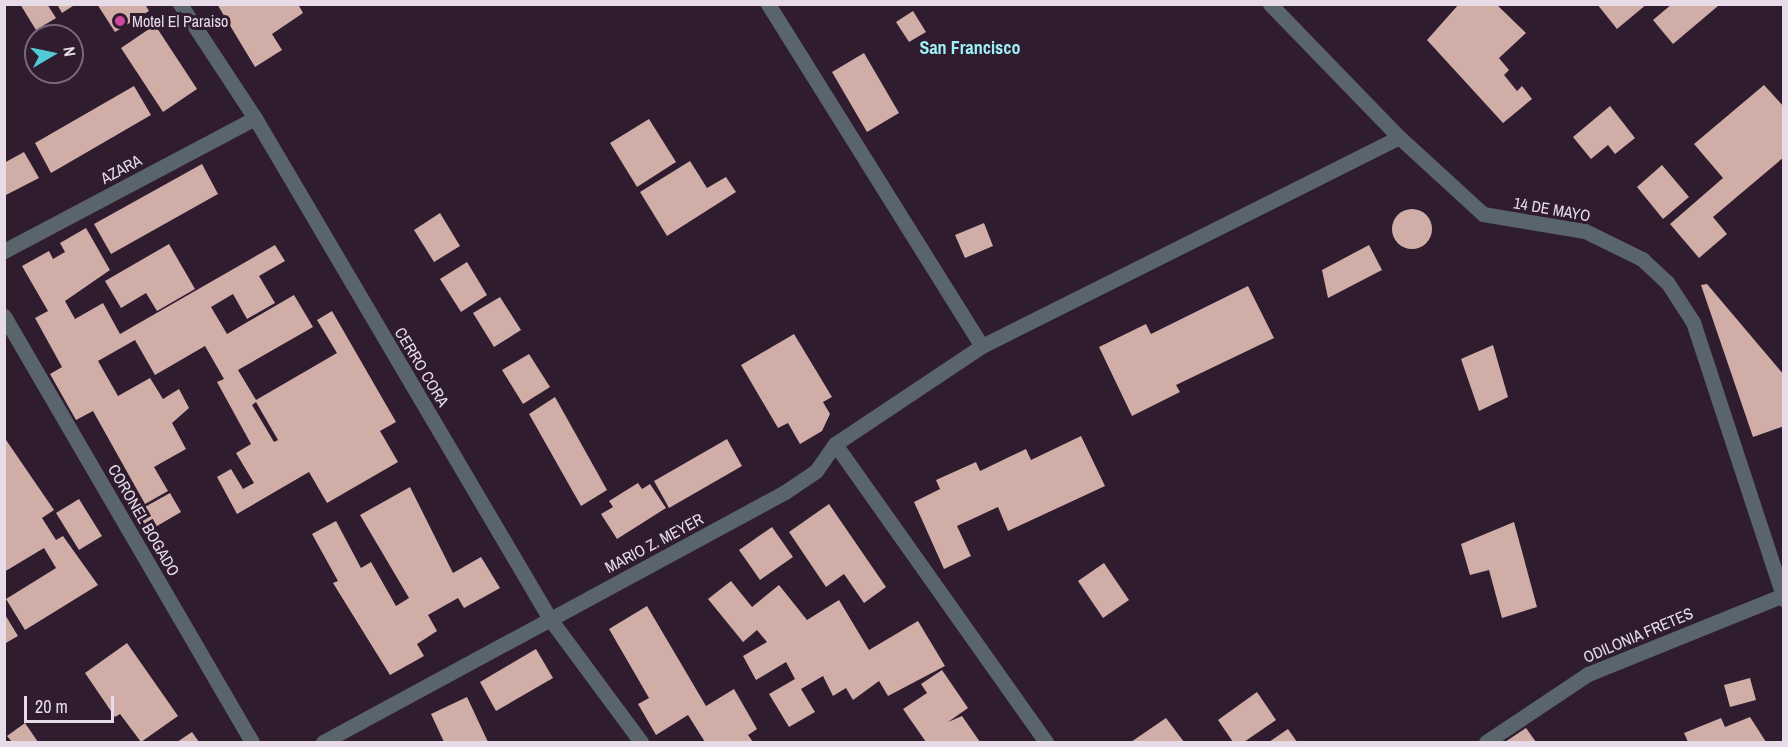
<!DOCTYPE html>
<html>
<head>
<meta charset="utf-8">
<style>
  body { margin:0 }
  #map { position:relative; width:1788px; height:747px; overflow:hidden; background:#2f1c2f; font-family:"Archivo Narrow",sans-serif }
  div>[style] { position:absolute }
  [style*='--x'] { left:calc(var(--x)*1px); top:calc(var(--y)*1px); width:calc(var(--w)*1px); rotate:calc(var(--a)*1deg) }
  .building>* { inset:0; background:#d1ada8 }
  .round { border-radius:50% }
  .minor>* { height:15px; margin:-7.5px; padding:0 7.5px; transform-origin:7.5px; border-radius:7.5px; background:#5a646d }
  .dots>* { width:16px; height:16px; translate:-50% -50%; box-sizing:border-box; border:3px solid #2f1c2f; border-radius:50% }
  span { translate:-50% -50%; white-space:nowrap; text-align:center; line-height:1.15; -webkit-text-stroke:6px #2f1c2f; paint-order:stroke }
  .poi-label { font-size:16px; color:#e8dbe8 }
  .left { translate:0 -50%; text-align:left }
  .street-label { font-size:16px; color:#e8dbe8 }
  .neighbourhood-label { font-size:18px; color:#9ff1f9; font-weight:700 }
  .frame { position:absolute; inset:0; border:6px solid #e8dbe8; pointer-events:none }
  .north { position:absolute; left:24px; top:24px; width:60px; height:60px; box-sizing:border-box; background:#2f1c2f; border:2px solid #796879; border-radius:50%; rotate:81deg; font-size:16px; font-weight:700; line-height:24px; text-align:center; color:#e8dbe8 }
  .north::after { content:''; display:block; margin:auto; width:21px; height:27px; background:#52cbd7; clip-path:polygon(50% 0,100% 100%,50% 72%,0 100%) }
  .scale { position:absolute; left:24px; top:696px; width:90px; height:27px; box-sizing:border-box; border:3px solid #e8dbe8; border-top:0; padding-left:8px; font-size:18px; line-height:21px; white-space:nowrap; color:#e8dbe8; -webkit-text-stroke:4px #2f1c2f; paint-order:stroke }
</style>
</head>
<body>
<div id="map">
  <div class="building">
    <div style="clip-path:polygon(20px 4px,47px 4px,56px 18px,36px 30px)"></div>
    <div style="clip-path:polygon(57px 4px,76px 4px,62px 13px)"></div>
    <div style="clip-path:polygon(97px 4px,145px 4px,149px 11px,115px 32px)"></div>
    <div style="clip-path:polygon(217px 4px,298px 4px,303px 13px,272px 34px,282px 50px,255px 67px)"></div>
    <div style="clip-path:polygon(1459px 4px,1496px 4px,1526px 33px,1499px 58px,1509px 70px,1504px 75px,1517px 91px,1522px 86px,1532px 99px,1503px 123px,1427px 40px)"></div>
    <div style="clip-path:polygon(1597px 4px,1647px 4px,1617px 29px)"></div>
    <div style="clip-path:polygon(1672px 4px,1717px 4px,1718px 6px,1673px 44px,1653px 20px)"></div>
    <div style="clip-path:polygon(913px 11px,926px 32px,909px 42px,896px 22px)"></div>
    <div style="clip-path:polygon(155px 25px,197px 89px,163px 112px,121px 48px)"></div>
    <div style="clip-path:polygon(864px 53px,899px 113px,867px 132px,832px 72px)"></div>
    <div style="clip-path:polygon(1764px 85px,1784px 107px,1784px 157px,1713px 217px,1727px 234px,1699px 258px,1670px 224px,1723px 178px,1694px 144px)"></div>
    <div style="clip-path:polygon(134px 86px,151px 115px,51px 173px,35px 143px)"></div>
    <div style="clip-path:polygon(1610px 106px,1635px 138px,1615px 154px,1608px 145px,1591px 159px,1573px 137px)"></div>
    <div style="clip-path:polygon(649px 119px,676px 162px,637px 187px,610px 143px)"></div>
    <div style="clip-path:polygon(24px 152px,39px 178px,4px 196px,4px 163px)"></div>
    <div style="clip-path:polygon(690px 161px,707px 188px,726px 177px,736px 192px,667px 236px,640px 192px)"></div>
    <div style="clip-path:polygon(202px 164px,218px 194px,111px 254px,94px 224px)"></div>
    <div style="clip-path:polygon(1662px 165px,1689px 197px,1663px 219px,1637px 187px)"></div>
    <div class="round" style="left:1392px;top:209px;width:40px;height:40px"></div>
    <div style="clip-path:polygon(440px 213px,460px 246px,434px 262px,414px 230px)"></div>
    <div style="clip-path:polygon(984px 223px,993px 246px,965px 258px,955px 235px)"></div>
    <div style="clip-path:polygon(evenodd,86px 228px,110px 270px,65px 301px,75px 319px,103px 303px,120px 334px,275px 245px,285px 261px,259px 276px,275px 303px,247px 319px,233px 294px,211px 307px,227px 334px,294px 295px,313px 327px,238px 370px,256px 400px,337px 353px,317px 320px,332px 311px,396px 422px,380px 431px,398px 462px,327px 503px,309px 472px,237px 514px,217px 477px,231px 469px,243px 489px,254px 483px,236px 453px,251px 444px,217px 382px,224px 379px,205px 346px,155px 375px,135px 340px,98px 361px,118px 396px,150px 378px,163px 399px,179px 389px,189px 408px,172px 423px,186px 449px,154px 467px,168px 491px,145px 504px,93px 411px,76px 420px,50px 374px,62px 367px,35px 318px,48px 311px,22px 266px,49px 251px,53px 259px,65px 252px,60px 243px,86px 228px,256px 402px,278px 440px,274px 442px,252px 405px,256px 402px)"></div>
    <div style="clip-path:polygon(169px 244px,195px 289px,157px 311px,146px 293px,121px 308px,105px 281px)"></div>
    <div style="clip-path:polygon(1369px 245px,1382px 270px,1328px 298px,1322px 270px)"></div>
    <div style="clip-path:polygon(467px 262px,487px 295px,461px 312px,440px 279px)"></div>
    <div style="clip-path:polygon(1707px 284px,1784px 375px,1784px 426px,1753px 437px,1701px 285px)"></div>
    <div style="clip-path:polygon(1248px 286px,1274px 338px,1176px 385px,1180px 392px,1132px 416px,1099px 347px,1146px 324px,1151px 334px)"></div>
    <div style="clip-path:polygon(500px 297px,521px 330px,494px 347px,473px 313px)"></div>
    <div style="clip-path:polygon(794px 334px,832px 397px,823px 402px,830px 414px,822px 431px,800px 444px,788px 423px,778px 428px,741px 365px)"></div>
    <div style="clip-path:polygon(1493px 345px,1508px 397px,1479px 411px,1461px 359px)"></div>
    <div style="clip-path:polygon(529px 354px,550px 387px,523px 404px,502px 370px)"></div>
    <div style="clip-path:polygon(555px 397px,607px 490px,581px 506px,529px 414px)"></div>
    <div style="clip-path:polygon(1081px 436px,1105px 486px,1008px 531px,998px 507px,957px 526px,971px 556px,944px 569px,914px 502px,940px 489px,936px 480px,976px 462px,980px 471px,1026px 449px,1031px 460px)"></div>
    <div style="clip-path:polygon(4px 437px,54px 510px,42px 518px,56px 540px,63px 536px,98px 585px,25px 630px,6px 599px,56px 568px,44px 548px,4px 572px)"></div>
    <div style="clip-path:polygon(727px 439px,742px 466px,669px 508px,654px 481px)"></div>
    <div style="clip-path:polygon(638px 483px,642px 489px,650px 484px,666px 508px,617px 539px,601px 514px,613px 507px,609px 501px)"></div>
    <div style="clip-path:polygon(410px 487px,453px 573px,481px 557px,500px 588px,464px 608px,458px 598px,428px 615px,437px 631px,417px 644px,424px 656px,390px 675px,333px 583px,338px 581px,312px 534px,336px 521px,361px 568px,371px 562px,396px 606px,409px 598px,360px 515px)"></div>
    <div style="clip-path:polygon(170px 493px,181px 512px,145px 533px,134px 513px)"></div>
    <div style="clip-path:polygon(79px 499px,102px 536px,79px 550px,56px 513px)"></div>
    <div style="clip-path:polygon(829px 504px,886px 587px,864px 603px,844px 574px,826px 587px,789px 532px)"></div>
    <div style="clip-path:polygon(1514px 522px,1537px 607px,1502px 618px,1489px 570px,1470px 575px,1461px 544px)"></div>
    <div style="clip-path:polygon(772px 527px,793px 557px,760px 580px,739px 550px)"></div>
    <div style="clip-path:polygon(1104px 563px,1129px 600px,1103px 618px,1078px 581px)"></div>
    <div style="clip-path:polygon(731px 581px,752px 607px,779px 585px,807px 620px,839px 600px,869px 650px,918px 621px,945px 666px,888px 696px,879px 681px,853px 700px,846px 688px,833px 696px,823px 676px,801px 689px,815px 712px,789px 727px,769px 694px,795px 679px,786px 662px,756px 680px,743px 656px,767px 642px,757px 630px,743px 642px,708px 599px)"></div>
    <div style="clip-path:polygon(647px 606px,706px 706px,734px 689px,757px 729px,748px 735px,753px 742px,705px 742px,688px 715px,656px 735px,638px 704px,649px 698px,609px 629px)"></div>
    <div style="clip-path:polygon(4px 613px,18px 636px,4px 644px)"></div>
    <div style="clip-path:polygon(127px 643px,178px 716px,141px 742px,120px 714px,115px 717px,85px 673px)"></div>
    <div style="clip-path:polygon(536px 649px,553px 678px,496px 711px,480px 682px)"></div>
    <div style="clip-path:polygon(942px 670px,968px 708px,948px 722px,962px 716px,980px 742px,926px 742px,903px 709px,927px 693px,921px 684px)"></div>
    <div style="clip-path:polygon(1750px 678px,1756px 700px,1730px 707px,1724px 685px)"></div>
    <div style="clip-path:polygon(1257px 692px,1276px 720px,1244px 742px,1233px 742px,1218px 720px)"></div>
    <div style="clip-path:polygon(467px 697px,488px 742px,444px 742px,431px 714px)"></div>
    <div style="clip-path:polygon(1750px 717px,1766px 742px,1688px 742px,1684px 733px,1721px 718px,1725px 727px)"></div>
    <div style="clip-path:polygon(1166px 718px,1184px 742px,1131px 742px)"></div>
    <div style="clip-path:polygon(25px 723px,38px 742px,12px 742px,7px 736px)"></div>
    <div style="clip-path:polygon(1526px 728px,1536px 742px,1505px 742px)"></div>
    <div style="clip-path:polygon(1288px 729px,1297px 742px,1269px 742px)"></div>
    <div style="clip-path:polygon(192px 732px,199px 742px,177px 742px)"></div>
  </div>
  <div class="minor">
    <div style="--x:180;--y:4;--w:136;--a:56.7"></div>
    <div style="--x:255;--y:118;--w:581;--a:59.51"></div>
    <div style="--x:550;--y:619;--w:153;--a:53.5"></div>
    <div style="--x:768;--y:4;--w:403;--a:58"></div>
    <div style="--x:1270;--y:4;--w:185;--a:45.9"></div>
    <div style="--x:1399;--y:137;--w:114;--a:42.5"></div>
    <div style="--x:1483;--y:214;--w:103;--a:9.5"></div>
    <div style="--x:1585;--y:231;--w:64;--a:26.2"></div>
    <div style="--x:1642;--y:259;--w:34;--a:43"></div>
    <div style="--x:1667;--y:282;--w:48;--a:57"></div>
    <div style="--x:1693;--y:322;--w:292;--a:71.8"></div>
    <div style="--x:4;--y:251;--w:284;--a:-27.9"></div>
    <div style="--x:4;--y:316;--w:493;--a:59.8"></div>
    <div style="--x:835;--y:444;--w:365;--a:54.7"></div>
    <div style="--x:323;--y:742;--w:525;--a:-28.42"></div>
    <div style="--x:785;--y:492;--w:37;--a:-34"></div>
    <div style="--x:816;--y:471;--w:33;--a:-55"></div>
    <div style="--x:835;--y:444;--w:177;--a:-33.7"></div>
    <div style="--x:982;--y:346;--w:466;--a:-26.6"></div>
    <div style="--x:1486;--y:742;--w:123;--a:-33.7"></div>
    <div style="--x:1588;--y:674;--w:211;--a:-22"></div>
  </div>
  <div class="dots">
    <div style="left:120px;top:21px;background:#d1479c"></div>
  </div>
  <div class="poi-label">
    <span class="left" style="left:132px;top:21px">Motel El Paraiso</span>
  </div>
  <div class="street-label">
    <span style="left:121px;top:169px;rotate:-28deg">AZARA</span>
    <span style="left:1552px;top:209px;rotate:10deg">14 DE MAYO</span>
    <span style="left:422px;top:367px;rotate:59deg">CERRO CORA</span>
    <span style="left:144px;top:520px;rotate:60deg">CORONEL BOGADO</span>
    <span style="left:654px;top:543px;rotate:-28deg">MARIO Z. MEYER</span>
    <span style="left:1638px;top:635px;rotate:-23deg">ODILONIA FRETES</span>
  </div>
  <div class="neighbourhood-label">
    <span style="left:970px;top:48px">San Francisco</span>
  </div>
  <div class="frame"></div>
  <div class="north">N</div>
  <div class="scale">20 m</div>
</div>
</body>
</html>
